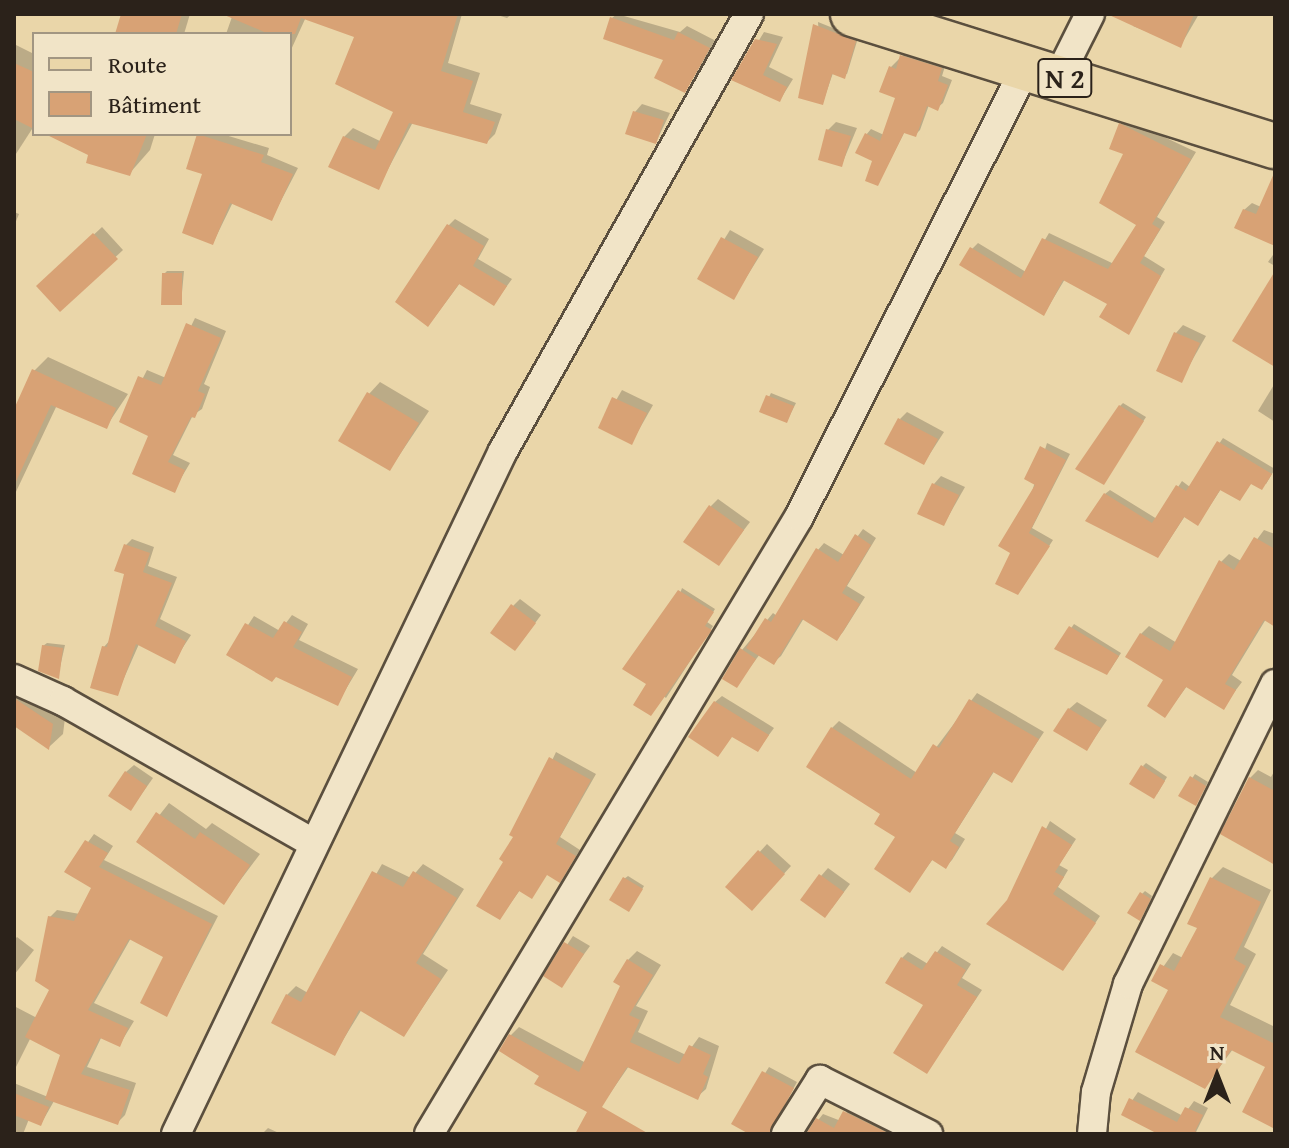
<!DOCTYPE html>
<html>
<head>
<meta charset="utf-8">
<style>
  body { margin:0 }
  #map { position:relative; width:1289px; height:1148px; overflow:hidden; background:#ead6a9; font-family:"Gentium Book Plus",serif }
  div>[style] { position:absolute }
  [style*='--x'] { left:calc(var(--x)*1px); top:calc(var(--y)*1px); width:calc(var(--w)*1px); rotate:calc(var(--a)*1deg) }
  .shadow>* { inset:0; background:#0003 }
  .building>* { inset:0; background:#d8a275 }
  .roads { filter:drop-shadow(2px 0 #5b4f3e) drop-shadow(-2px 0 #5b4f3e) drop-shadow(0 2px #5b4f3e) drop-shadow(0 -2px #5b4f3e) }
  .street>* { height:28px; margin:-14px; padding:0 14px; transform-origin:14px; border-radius:14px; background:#f1e4c7 }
  .primary>* { height:44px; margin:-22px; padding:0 22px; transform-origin:22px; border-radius:22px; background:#ead6a9 }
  span { translate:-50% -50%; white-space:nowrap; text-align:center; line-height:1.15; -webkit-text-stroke:6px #f1e4c7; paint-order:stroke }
  .shield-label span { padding:2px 6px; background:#f1e4c7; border:2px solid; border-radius:6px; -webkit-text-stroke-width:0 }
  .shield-label { font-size:28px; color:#2b221a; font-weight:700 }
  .frame { position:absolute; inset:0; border:16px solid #2b221a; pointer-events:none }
  .legend { position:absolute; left:32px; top:32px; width:260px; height:104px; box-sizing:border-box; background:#f1e4c7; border:2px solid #a29682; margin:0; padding:10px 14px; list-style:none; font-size:24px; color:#2b221a }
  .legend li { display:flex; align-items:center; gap:16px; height:40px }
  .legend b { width:40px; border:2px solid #a29682 }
  .north { position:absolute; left:1177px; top:1036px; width:80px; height:80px; -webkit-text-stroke:6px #f1e4c7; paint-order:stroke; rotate:0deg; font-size:22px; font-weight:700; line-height:32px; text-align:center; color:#2b221a }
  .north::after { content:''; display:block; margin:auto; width:28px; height:36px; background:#2b221a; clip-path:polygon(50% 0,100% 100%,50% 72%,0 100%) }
</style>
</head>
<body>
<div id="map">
  <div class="shadow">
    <div style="clip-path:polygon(123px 14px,190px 14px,184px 34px,117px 34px)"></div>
    <div style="clip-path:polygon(233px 14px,462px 14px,448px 63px,480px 73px,470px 104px,502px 114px,495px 134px,487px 142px,413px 122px,378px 188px,344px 137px,353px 128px,382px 142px,395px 111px,357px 36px,306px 17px,290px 52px,290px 34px,226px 34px)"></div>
    <div style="clip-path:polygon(494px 14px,512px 14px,507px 18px)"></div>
    <div style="clip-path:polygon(617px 14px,680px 32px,687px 26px,716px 41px,685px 91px,666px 59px,612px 18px)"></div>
    <div style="clip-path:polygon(1138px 14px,1199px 14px,1181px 45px,1133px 26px)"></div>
    <div style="clip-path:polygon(818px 22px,858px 38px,847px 74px,833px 73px,823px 102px)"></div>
    <div style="clip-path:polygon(764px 32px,783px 37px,769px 67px,793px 79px,780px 100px,735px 80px)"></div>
    <div style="clip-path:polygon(14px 44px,34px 54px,34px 126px,14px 157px)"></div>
    <div style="clip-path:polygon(907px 51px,946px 63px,942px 76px,952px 80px,943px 103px,937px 108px,929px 105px,920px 130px,915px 135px,905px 131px,878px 184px,866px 135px,871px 129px,884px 135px,897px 96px,891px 67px)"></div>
    <div style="clip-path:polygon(642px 104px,670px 113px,656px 142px,635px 112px)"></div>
    <div style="clip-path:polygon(1126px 119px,1196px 152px,1157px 217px,1165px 222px,1144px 256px,1165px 269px,1128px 332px,1110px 304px,1065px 279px,1044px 314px,972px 249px,978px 243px,1026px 272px,1049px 233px,1114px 264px,1138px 225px,1121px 124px)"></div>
    <div style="clip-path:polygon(836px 122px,857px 128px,842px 164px,828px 130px)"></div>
    <div style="clip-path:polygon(49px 134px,155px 134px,150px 150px,129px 174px)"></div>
    <div style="clip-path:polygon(200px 134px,222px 134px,269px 148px,267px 155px,298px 168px,272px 218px,233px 202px,213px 243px)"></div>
    <div style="clip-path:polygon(1275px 178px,1275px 237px,1244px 210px,1252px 203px,1261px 207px)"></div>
    <div style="clip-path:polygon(14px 212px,19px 214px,14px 226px)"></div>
    <div style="clip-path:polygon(455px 219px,489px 239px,478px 259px,512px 279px,494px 304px,460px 283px,434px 318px,448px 226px)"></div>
    <div style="clip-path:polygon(102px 227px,123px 250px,60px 309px,39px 286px)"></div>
    <div style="clip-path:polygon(730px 230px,764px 249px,734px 297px,700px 279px)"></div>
    <div style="clip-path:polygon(1275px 252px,1275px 266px,1268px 262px)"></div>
    <div style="clip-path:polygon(167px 271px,184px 271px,181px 303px,164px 274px)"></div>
    <div style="clip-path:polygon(195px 318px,226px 331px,204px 384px,210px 387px,202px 409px,193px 415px,173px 455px,190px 463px,174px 490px,151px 435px,121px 421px,147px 370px,166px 378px)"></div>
    <div style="clip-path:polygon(1183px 325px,1206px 336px,1181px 380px,1176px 333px)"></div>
    <div style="clip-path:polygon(48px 357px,128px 394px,106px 427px,57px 405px,14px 496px,14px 414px,34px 371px)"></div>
    <div style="clip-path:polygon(380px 382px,429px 411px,390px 469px,369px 394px)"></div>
    <div style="clip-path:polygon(1275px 383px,1275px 422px,1258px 411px)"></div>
    <div style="clip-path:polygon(622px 390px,653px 405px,632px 442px,600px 428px)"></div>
    <div style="clip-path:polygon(771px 393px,796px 403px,787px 421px,762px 411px)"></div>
    <div style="clip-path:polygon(1123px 403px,1146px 417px,1106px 479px,1120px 406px)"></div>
    <div style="clip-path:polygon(907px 412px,944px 432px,924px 463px,900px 419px)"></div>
    <div style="clip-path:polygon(1223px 438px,1275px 469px,1266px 484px,1252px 482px,1240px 499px,1221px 489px,1198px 524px,1185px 516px,1162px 551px,1105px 494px,1110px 490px,1157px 519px,1182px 481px,1190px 487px)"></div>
    <div style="clip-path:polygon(1047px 443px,1070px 454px,1032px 528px,1053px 540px,1022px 588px,1013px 553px)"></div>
    <div style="clip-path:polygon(941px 476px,965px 487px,944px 524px,934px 484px)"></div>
    <div style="clip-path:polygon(718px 499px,750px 522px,718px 564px,711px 506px)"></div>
    <div style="clip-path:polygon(863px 529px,876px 538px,847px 586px,865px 597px,843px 632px,837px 638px,804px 618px,781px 656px,774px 662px,760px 654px,736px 686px,742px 650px,773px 613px,777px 616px,818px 550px,824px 543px,844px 555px)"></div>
    <div style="clip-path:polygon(1264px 530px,1275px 534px,1275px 624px,1266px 619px,1232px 675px,1242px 682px,1223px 707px,1187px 686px,1165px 716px,1165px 680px,1141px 634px,1149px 626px,1177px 643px,1221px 562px,1229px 554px,1241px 561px)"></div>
    <div style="clip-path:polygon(132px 539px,154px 547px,148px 566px,177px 577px,160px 619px,191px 635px,174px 661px,139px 644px,117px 694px,104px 647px,110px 640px,126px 573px,126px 545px)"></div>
    <div style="clip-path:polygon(682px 588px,715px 609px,707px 622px,713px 626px,666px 698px,648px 683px)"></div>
    <div style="clip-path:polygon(520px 599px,541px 615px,522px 641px,513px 606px)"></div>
    <div style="clip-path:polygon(292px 615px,308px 624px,299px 640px,358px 669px,337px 704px,229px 654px,254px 616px,280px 631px)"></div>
    <div style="clip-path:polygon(1074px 624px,1121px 653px,1110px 670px,1057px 649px)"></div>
    <div style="clip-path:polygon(47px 643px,65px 645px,58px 676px,43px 646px)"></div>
    <div style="clip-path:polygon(14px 675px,66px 710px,63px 734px,49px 747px,14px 724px)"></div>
    <div style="clip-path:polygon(977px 693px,1044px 732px,1012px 780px,995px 770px,955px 833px,965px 839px,952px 860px,946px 866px,933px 859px,910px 890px,898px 837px,832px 728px,839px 721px,917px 773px)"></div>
    <div style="clip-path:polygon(722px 696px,774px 728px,758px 750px,715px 702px)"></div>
    <div style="clip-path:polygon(1077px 702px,1107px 720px,1087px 749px,1069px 709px)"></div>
    <div style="clip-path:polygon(556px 752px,596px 774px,560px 837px,580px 850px,560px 880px,548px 873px,520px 890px,500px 918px,505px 861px)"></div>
    <div style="clip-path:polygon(1146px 763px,1167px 777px,1157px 794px,1143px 766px)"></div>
    <div style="clip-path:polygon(134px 765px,153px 778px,131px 809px,126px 772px)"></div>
    <div style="clip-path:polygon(1258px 770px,1271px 777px,1275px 770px,1275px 858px,1250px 778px)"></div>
    <div style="clip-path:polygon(1195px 774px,1208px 782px,1196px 804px,1181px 795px)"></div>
    <div style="clip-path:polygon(169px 803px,206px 829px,212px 823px,260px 854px,224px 902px,139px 841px)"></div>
    <div style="clip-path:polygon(1050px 821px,1076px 839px,1059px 865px,1068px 870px,1058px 887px,1100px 916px,1069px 962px,1009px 901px)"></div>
    <div style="clip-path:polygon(94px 834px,113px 846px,104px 860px,218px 916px,167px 1015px,166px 956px,131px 938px,94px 1003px,134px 1021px,120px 1044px,102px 1036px,87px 1067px,136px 1083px,125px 1115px,118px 1122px,54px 1101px,41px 1124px,29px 1119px,23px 1134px,14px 1134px,14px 1083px,48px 1097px,63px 1054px,31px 1037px,14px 1071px,14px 1006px,37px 1018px,51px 989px,50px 917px,57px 910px,80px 914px,94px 888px,67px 871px)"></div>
    <div style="clip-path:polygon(767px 844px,791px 866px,759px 901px,728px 887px)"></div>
    <div style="clip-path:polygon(382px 864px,411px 878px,423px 864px,464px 889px,423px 954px,448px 970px,404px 1035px,362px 1009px,335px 1053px,287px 995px,296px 986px,308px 993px)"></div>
    <div style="clip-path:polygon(1223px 867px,1271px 890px,1244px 947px,1256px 954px,1230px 1005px,1275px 1027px,1275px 1126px,1268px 1067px,1233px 1049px,1205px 1087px,1170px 989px,1154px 980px,1173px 953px,1183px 958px,1200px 927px,1212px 878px)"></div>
    <div style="clip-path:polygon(828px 868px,850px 884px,832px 908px,821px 876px)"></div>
    <div style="clip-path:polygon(628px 876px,644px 886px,632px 906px,624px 879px)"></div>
    <div style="clip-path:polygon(1145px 891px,1152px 896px,1142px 916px,1142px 894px)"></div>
    <div style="clip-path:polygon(573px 936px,590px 946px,561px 986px,546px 976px)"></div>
    <div style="clip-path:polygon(17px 937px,34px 950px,14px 975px,14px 940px)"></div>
    <div style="clip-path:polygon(942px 946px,971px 964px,962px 978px,982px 990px,927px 1072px,926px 1005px,902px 958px,908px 952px,928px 964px)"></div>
    <div style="clip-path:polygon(637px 951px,661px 965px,636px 1006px,648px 1011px,638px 1032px,686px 1055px,699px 1037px,719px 1046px,706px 1089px,697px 1097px,629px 1066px,595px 1115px,541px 1075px,510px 1036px,519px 1027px,586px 1063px,623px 985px,628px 960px)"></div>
    <div style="clip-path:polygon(769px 1067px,797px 1082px,773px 1126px,777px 1134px,753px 1134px,734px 1123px)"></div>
    <div style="clip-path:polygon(1138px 1092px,1183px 1116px,1194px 1101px,1208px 1108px,1195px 1134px,1162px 1134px,1123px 1114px)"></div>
    <div style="clip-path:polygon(850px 1107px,892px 1127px,888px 1134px,807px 1134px,823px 1114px,841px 1121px)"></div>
    <div style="clip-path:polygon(268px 1128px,281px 1134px,262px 1134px)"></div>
  </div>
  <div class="building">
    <div style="clip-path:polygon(121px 14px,182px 14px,176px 34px,115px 34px)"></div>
    <div style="clip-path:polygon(222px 14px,458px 14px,441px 71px,473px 81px,463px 112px,495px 122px,487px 144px,409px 123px,379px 190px,328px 167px,343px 136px,375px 150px,393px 112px,335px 84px,354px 37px,301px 18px,295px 34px,269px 34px)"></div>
    <div style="clip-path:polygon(1107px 14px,1194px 14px,1181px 48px)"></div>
    <div style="clip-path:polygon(610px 17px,674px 40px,678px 32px,710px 48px,685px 93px,654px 78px,663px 60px,603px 39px)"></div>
    <div style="clip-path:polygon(813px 24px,856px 41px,845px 79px,832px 74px,823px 105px,798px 98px)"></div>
    <div style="clip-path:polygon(755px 39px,777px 44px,763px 75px,787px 87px,780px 102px,731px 80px)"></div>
    <div style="clip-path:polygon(900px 55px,942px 68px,938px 81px,948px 85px,938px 111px,927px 106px,916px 137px,904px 133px,878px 186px,865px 181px,872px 161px,855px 153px,865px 133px,880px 141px,895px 98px,879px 92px,889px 66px,896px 69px)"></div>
    <div style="clip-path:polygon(14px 63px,34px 72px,34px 129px,14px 119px)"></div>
    <div style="clip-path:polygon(633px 111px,664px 120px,656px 144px,625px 134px)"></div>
    <div style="clip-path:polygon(1119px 123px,1191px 159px,1152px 224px,1160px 229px,1140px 263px,1161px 276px,1129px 335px,1099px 317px,1107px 304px,1063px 280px,1044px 316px,959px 265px,970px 247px,1021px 278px,1042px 238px,1108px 269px,1136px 225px,1099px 203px,1123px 154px,1109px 149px)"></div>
    <div style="clip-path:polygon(826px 129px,851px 136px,842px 167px,818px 160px)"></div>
    <div style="clip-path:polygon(45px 134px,147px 134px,130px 176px,86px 163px,88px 155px)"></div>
    <div style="clip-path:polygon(197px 134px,264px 155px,261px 162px,293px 174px,272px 221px,230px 203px,213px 245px,182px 233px,202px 174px,186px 169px)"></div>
    <div style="clip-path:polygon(1275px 171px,1275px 246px,1234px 228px,1243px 209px,1256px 214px)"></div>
    <div style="clip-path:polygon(447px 224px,484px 246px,473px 266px,507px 286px,494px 306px,459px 284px,428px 327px,395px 302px)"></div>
    <div style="clip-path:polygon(93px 233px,118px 259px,60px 312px,36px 286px)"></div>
    <div style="clip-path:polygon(721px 237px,758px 257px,734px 300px,697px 279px)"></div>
    <div style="clip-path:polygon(1275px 271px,1275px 367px,1232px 341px)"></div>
    <div style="clip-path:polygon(162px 273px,182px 273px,182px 305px,161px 305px)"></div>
    <div style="clip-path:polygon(186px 323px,221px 338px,198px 391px,205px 394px,195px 418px,191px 417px,168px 462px,185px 470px,175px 493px,132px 474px,148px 436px,119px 422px,138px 376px,161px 385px)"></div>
    <div style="clip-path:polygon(1174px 332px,1200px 343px,1182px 383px,1156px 371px)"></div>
    <div style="clip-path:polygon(32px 369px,116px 408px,107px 429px,51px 405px,14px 486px,14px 409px)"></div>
    <div style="clip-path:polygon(367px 392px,419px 423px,390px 471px,338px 441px)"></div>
    <div style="clip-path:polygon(766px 395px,794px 406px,787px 423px,759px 412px)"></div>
    <div style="clip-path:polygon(612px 397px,647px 413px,632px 445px,598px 428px)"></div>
    <div style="clip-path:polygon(1119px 405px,1144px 421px,1104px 485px,1075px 469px)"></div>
    <div style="clip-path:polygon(898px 418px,938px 439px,924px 465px,884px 444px)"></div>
    <div style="clip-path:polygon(1217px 441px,1272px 474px,1262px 490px,1251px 484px,1240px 501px,1220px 490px,1198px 526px,1184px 517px,1158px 558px,1085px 521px,1104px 493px,1152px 523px,1176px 485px,1186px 491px)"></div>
    <div style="clip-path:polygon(1040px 446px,1066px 460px,1029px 533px,1050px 546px,1018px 595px,995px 584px,1010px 553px,998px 546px,1035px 485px,1024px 479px)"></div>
    <div style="clip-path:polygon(932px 483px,959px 495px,944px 526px,917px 514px)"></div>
    <div style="clip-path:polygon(709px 505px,744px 530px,719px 566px,683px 542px)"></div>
    <div style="clip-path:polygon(855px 534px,871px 545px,842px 593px,860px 604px,837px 641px,802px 619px,774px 665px,746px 648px,765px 618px,771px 622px,816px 548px,838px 562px)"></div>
    <div style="clip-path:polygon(1254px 537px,1275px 549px,1275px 627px,1264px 620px,1225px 684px,1236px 690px,1224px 710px,1186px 687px,1165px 718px,1147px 706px,1163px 680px,1125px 657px,1140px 633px,1170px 651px,1219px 560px,1234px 570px)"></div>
    <div style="clip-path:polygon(124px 544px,150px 553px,143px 572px,172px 583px,155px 626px,186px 641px,175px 664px,136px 644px,118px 696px,90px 688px,102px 646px,107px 647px,124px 574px,114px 571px)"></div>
    <div style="clip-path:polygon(678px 590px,714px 612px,705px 626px,712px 630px,651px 716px,633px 705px,646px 684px,622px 669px)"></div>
    <div style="clip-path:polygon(511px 604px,536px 623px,515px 651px,490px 633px)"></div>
    <div style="clip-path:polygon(284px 621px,302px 632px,293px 647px,352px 677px,338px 706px,276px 677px,272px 682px,226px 655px,245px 623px,273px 638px)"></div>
    <div style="clip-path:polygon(1069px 626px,1119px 656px,1107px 675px,1054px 649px)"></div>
    <div style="clip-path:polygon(42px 645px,63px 648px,59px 679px,38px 671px)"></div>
    <div style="clip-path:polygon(740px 648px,756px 659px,737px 688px,722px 679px)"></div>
    <div style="clip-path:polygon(14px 698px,53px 724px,49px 750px,14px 726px)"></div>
    <div style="clip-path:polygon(969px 699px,1039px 739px,1012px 783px,993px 772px,950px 841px,959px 847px,946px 869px,932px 860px,910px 893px,874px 869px,895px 837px,874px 824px,880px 814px,806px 767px,831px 727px,911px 779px,933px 744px,939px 748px)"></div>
    <div style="clip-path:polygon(714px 701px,769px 735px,758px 752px,732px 737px,718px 757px,688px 737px)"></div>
    <div style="clip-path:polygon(1068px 708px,1101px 728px,1087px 751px,1053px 731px)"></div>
    <div style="clip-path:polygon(549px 757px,591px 780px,556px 844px,576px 856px,560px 883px,547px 875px,532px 899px,519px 891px,500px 920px,476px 906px,503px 862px,499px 859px,513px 837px,509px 835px)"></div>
    <div style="clip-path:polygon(1141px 765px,1165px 781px,1154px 799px,1129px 784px)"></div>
    <div style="clip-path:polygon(125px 771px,147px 786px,131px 811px,108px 796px)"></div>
    <div style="clip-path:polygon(1190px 776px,1206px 786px,1196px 806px,1178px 796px)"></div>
    <div style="clip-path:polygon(1249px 777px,1275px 791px,1275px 865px,1220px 834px)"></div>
    <div style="clip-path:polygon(156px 812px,195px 839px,200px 832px,250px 865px,224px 905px,136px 842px)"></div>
    <div style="clip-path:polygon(1042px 826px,1072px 845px,1055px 872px,1064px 877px,1053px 894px,1096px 923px,1063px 971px,986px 924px,1007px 900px)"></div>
    <div style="clip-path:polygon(85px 840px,108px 853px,99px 867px,212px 924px,167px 1017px,140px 1003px,163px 957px,129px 939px,88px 1010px,128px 1028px,120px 1047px,100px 1038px,81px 1074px,130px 1090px,118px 1125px,45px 1099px,60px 1055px,25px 1037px,49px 990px,35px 981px,48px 916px,74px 921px,91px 888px,64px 872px)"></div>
    <div style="clip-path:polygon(758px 850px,785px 874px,752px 911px,725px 887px)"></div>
    <div style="clip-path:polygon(372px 871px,403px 887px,413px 871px,457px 898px,416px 963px,441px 979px,404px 1037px,359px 1010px,335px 1056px,271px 1023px,286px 994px,301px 1002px)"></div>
    <div style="clip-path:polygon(819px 874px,844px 892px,825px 918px,800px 900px)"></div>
    <div style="clip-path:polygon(623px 877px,643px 889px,629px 912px,609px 900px)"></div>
    <div style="clip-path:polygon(1210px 877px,1261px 902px,1234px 959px,1246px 966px,1220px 1017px,1275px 1044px,1275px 1129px,1242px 1112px,1265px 1067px,1231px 1050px,1205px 1089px,1135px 1052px,1168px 990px,1151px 981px,1160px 964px,1174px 971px,1197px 928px,1187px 924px)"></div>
    <div style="clip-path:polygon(1140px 892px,1151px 899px,1140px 921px,1127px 913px)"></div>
    <div style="clip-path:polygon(564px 942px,584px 954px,562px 988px,543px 976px)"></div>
    <div style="clip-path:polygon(935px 951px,966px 970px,957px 985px,977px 997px,927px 1074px,893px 1053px,923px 1005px,885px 983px,901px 957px,922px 970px)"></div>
    <div style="clip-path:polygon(627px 959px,653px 975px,629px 1015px,640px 1020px,630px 1042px,679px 1064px,689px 1045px,711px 1055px,703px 1074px,708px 1077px,698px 1100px,627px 1067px,602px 1107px,649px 1134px,575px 1134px,587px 1112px,534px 1084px,539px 1076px,499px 1051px,509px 1034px,579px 1072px,620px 986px,613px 982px)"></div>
    <div style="clip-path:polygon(762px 1071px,794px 1088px,769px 1134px,749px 1134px,731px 1124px)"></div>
    <div style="clip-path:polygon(14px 1093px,49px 1107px,41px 1126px,14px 1115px)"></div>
    <div style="clip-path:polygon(1129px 1098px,1177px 1122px,1185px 1107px,1203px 1115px,1195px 1131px,1200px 1134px,1158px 1134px,1121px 1115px)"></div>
    <div style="clip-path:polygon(843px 1111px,890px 1134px,806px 1134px,816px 1118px,834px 1128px)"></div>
  </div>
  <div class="roads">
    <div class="street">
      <div style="--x:1059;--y:76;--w:69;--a:-63.4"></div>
      <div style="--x:14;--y:679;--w:54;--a:24.2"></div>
      <div style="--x:63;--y:701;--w:288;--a:29.6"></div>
      <div style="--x:176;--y:1134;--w:757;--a:-64.42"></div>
      <div style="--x:503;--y:451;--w:501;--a:-60.62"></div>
      <div style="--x:429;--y:1134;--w:719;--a:-59.05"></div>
      <div style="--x:799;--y:517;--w:506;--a:-63.23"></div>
      <div style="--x:786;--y:1134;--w:64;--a:-57.8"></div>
      <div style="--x:820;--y:1080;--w:121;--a:26.6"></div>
      <div style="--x:1092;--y:1134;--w:42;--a:-84.6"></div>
      <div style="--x:1096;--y:1092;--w:113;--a:-73.5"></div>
      <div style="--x:1128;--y:984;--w:334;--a:-63.9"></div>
    </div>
    <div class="primary">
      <div style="--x:853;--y:14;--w:442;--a:17.4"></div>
    </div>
  </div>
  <div class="shield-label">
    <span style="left:1065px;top:78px">N 2</span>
  </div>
  <div class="frame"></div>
  <ul class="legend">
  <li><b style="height:10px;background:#ead6a9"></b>Route</li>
  <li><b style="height:22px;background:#d8a275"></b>Bâtiment</li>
  </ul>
  <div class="north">N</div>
</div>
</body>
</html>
